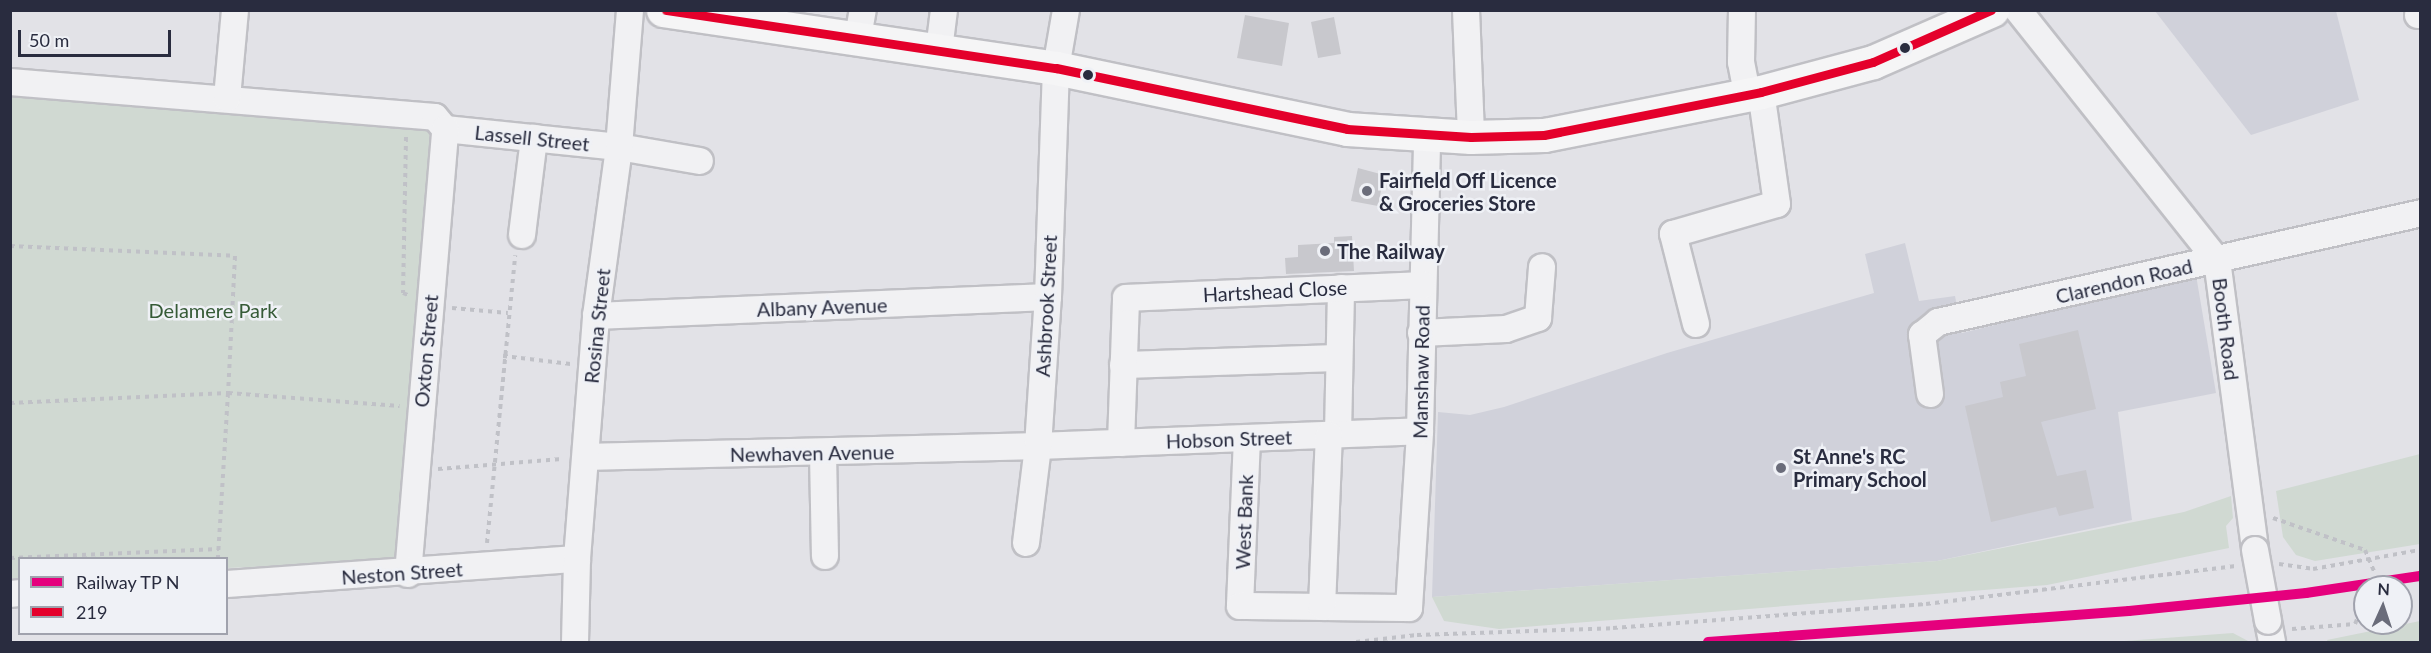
<!DOCTYPE html>
<html>
<head>
<meta charset="utf-8">
<style>
  body { margin:0 }
  #map { position:relative; width:2431px; height:653px; overflow:hidden; background:#e2e2e7; font-family:Lato,sans-serif }
  div>[style] { position:absolute }
  [style*='--x'] { left:calc(var(--x)*1px); top:calc(var(--y)*1px); width:calc(var(--w)*1px); rotate:calc(var(--a)*1deg) }
  .built>* { inset:0; background:#d0d1da }
  .green>* { inset:0; background:#d0d9d2 }
  .building>* { inset:0; background:#c8c8cd }
  .path>* { height:4px; margin-top:-2px; transform-origin:0; background:repeating-linear-gradient(90deg,#c0c1c7 0 4.5px,transparent 0 9px) }
  .roads { filter:drop-shadow(2px 0 #c0c0c5) drop-shadow(-2px 0 #c0c0c5) drop-shadow(0 2px #c0c0c5) drop-shadow(0 -2px #c0c0c5) }
  .minor>* { height:26px; margin:-13px; padding:0 13px; transform-origin:13px; border-radius:13px; background:#f1f1f3 }
  .highway>* { height:33px; margin:-16.5px; padding:0 16.5px; transform-origin:16.5px; border-radius:16.5px; background:#f5f5f6 }
  .bridges { filter:drop-shadow(2px 0 #c0c0c5) drop-shadow(-2px 0 #c0c0c5) drop-shadow(0 2px #c0c0c5) drop-shadow(0 -2px #c0c0c5) }
  .minor-bridge>* { height:26px; margin:-13px; padding:0 13px; transform-origin:13px; border-radius:13px; background:#f1f1f3 }
  .bus-1>* { height:9px; margin:-4.5px; padding:0 4.5px; transform-origin:4.5px; border-radius:4.5px; background:#e4002b }
  .rail-1>* { height:10px; margin:-5px; padding:0 5px; transform-origin:5px; border-radius:5px; background:#e5007d }
  .dots>* { width:16px; height:16px; translate:-50% -50%; box-sizing:border-box; border:3px solid #eff1f6; border-radius:50% }
  span { translate:-50% -50%; white-space:nowrap; text-align:center; line-height:1.15; -webkit-text-stroke:5px #eff1f6; paint-order:stroke }
  .street-label { font-size:20px; color:#292c3f }
  .poi-label { font-size:20px; color:#292c3f; font-weight:700 }
  .left { translate:0 -50%; text-align:left }
  .park-label { font-size:20px; color:#365b37 }
  .frame { position:absolute; inset:0; border:12px solid #292c3f; pointer-events:none }
  .legend { position:absolute; left:18px; top:557px; width:210px; height:78px; box-sizing:border-box; background:#eff1f6; border:2px solid #a0a2ad; margin:0; padding:8px 10px; list-style:none; font-size:18px; color:#292c3f }
  .legend li { display:flex; align-items:center; gap:12px; height:30px }
  .legend b { width:30px; border:2px solid #a0a2ad }
  .north { position:absolute; left:2353px; top:575px; width:60px; height:60px; box-sizing:border-box; background:#eff1f6; border:2px solid #a0a2ad; border-radius:50%; rotate:3deg; font-size:16px; font-weight:700; line-height:24px; text-align:center; color:#292c3f }
  .north::after { content:''; display:block; margin:auto; width:21px; height:27px; background:#6a6c7a; clip-path:polygon(50% 0,100% 100%,50% 72%,0 100%) }
  .scale { position:absolute; left:18px; top:30px; width:153px; height:27px; box-sizing:border-box; border:3px solid #292c3f; border-top:0; padding-left:8px; font-size:18px; line-height:21px; white-space:nowrap; color:#292c3f; -webkit-text-stroke:4px #eff1f6; paint-order:stroke }
</style>
</head>
<body>
<div id="map">
  <div class="built">
    <div style="clip-path:polygon(2155px 11px,2336px 11px,2359px 100px,2251px 135px)"></div>
    <div style="clip-path:polygon(1905px 243px,1919px 301px,1955px 296px,1962px 333px,2196px 275px,2216px 393px,2118px 412px,2132px 520px,1937px 561px,1432px 597px,1438px 412px,1470px 415px,1504px 407px,1667px 353px,1874px 293px,1865px 254px)"></div>
  </div>
  <div class="green">
    <div style="clip-path:polygon(10px 87px,431px 120px,397px 560px,227px 568px,226px 558px,20px 558px,19px 578px,11px 578px)"></div>
    <div style="clip-path:polygon(2420px 454px,2420px 544px,2315px 561px,2296px 555px,2283px 537px,2276px 491px)"></div>
    <div style="clip-path:polygon(2231px 496px,2233px 518px,2226px 526px,2229px 548px,2047px 585px,1499px 629px,1444px 621px,1432px 597px,1937px 561px,2184px 512px)"></div>
    <div style="clip-path:polygon(2420px 621px,2420px 642px,2328px 642px,2327px 640px)"></div>
    <div style="clip-path:polygon(2233px 633px,2250px 642px,2111px 642px)"></div>
  </div>
  <div class="building">
    <div style="clip-path:polygon(1245px 15px,1289px 23px,1282px 66px,1237px 58px)"></div>
    <div style="clip-path:polygon(1334px 17px,1341px 54px,1318px 58px,1311px 22px)"></div>
    <div style="clip-path:polygon(1358px 168px,1384px 175px,1378px 206px,1351px 201px)"></div>
    <div style="clip-path:polygon(1352px 236px,1354px 271px,1286px 274px,1285px 258px,1298px 257px,1298px 245px,1334px 243px,1334px 237px)"></div>
    <div style="clip-path:polygon(2078px 330px,2096px 409px,2041px 422px,2057px 476px,2086px 470px,2094px 508px,2059px 516px,2056px 507px,1991px 522px,1965px 406px,2003px 397px,2000px 382px,2026px 376px,2019px 344px)"></div>
  </div>
  <div class="path">
    <div style="--x:406;--y:137;--w:156;--a:91.1"></div>
    <div style="--x:403;--y:293;--w:8;--a:23"></div>
    <div style="--x:10;--y:246;--w:225;--a:2.5"></div>
    <div style="--x:235;--y:256;--w:137;--a:92.9"></div>
    <div style="--x:228;--y:393;--w:172;--a:4.3"></div>
    <div style="--x:452;--y:308;--w:56;--a:5.1"></div>
    <div style="--x:503;--y:356;--w:68;--a:6.7"></div>
    <div style="--x:10;--y:403;--w:218;--a:-2.6"></div>
    <div style="--x:228;--y:393;--w:165;--a:93.5"></div>
    <div style="--x:438;--y:469;--w:124;--a:-4.6"></div>
    <div style="--x:2273;--y:518;--w:97;--a:19.2"></div>
    <div style="--x:2365;--y:550;--w:25;--a:67"></div>
    <div style="--x:487;--y:543;--w:289;--a:-84.4"></div>
    <div style="--x:10;--y:558;--w:209;--a:-2.5"></div>
    <div style="--x:2279;--y:564;--w:34;--a:8"></div>
    <div style="--x:2313;--y:569;--w:109;--a:-10.1"></div>
    <div style="--x:2292;--y:629;--w:63;--a:-4.5"></div>
    <div style="--x:2355;--y:624;--w:15;--a:-67"></div>
    <div style="--x:1356;--y:642;--w:61;--a:-6.5"></div>
    <div style="--x:1417;--y:635;--w:196;--a:-2"></div>
    <div style="--x:1613;--y:628;--w:314;--a:-4.4"></div>
    <div style="--x:1926;--y:604;--w:312;--a:-7"></div>
  </div>
  <div class="roads">
    <div class="minor">
      <div style="--x:1466;--y:10;--w:127;--a:87.7"></div>
      <div style="--x:1742;--y:10;--w:52;--a:91.1"></div>
      <div style="--x:1741;--y:62;--w:33;--a:79"></div>
      <div style="--x:2018;--y:10;--w:320;--a:51.5"></div>
      <div style="--x:2217;--y:260;--w:292;--a:82.5"></div>
      <div style="--x:2418;--y:15;--w:2;--a:0"></div>
      <div style="--x:858;--y:37;--w:27;--a:-80"></div>
      <div style="--x:939;--y:50;--w:40;--a:-82.9"></div>
      <div style="--x:10;--y:82;--w:426;--a:4.7"></div>
      <div style="--x:435;--y:117;--w:16;--a:50"></div>
      <div style="--x:227;--y:98;--w:88;--a:-84.8"></div>
      <div style="--x:445;--y:129;--w:175;--a:5.9"></div>
      <div style="--x:619;--y:147;--w:82;--a:9.8"></div>
      <div style="--x:522;--y:235;--w:98;--a:-82.9"></div>
      <div style="--x:596;--y:316;--w:452;--a:-2.4"></div>
      <div style="--x:1696;--y:324;--w:93;--a:-104.3"></div>
      <div style="--x:1673;--y:234;--w:108;--a:-16.1"></div>
      <div style="--x:1777;--y:204;--w:113;--a:-98.1"></div>
      <div style="--x:1421;--y:333;--w:85;--a:-2.7"></div>
      <div style="--x:1506;--y:329;--w:34;--a:-19"></div>
      <div style="--x:1538;--y:318;--w:51;--a:-85.5"></div>
      <div style="--x:1123;--y:365;--w:216;--a:-1.9"></div>
      <div style="--x:1930;--y:394;--w:60;--a:-97.7"></div>
      <div style="--x:1922;--y:335;--w:21;--a:-39"></div>
      <div style="--x:1938;--y:322;--w:494;--a:-12.7"></div>
      <div style="--x:1338;--y:434;--w:146;--a:-88.8"></div>
      <div style="--x:1247;--y:438;--w:168;--a:92.4"></div>
      <div style="--x:1240;--y:606;--w:169;--a:0.7"></div>
      <div style="--x:1409;--y:608;--w:177;--a:-86.4"></div>
      <div style="--x:1420;--y:431;--w:295;--a:-88.6"></div>
      <div style="--x:1121;--y:443;--w:145;--a:-88"></div>
      <div style="--x:1126;--y:298;--w:297;--a:-2.5"></div>
      <div style="--x:823;--y:453;--w:103;--a:88.9"></div>
      <div style="--x:586;--y:457;--w:452;--a:-1.4"></div>
      <div style="--x:1038;--y:446;--w:382;--a:-2.2"></div>
      <div style="--x:1026;--y:543;--w:98;--a:-82.9"></div>
      <div style="--x:1038;--y:446;--w:149;--a:-86.2"></div>
      <div style="--x:1048;--y:297;--w:229;--a:-88"></div>
      <div style="--x:1056;--y:68;--w:59;--a:-80.2"></div>
      <div style="--x:408;--y:574;--w:447;--a:-85.2"></div>
      <div style="--x:226;--y:584;--w:352;--a:-4.1"></div>
      <div style="--x:10;--y:594;--w:10;--a:-6"></div>
      <div style="--x:1322;--y:607;--w:172;--a:-87.7"></div>
      <div style="--x:2268;--y:621;--w:21;--a:79"></div>
      <div style="--x:575;--y:642;--w:83;--a:-88.6"></div>
      <div style="--x:577;--y:559;--w:244;--a:-85.5"></div>
      <div style="--x:596;--y:316;--w:171;--a:-82.2"></div>
      <div style="--x:619;--y:147;--w:137;--a:-85.4"></div>
    </div>
    <div class="highway">
      <div style="--x:663;--y:10;--w:397;--a:8.4"></div>
      <div style="--x:1056;--y:68;--w:297;--a:11.8"></div>
      <div style="--x:1347;--y:129;--w:124;--a:3.7"></div>
      <div style="--x:1471;--y:137;--w:73;--a:-1.6"></div>
      <div style="--x:1544;--y:135;--w:221;--a:-11.2"></div>
      <div style="--x:1761;--y:92;--w:116;--a:-15"></div>
      <div style="--x:1873;--y:62;--w:130;--a:-23.6"></div>
    </div>
  </div>
  <div class="bridges">
    <div class="minor-bridge">
      <div style="--x:2255;--y:550;--w:72;--a:79.6"></div>
    </div>
  </div>
  <div class="bus-1">
    <div style="--x:666;--y:10;--w:394;--a:8.5"></div>
    <div style="--x:1056;--y:68;--w:297;--a:11.8"></div>
    <div style="--x:1347;--y:129;--w:124;--a:3.7"></div>
    <div style="--x:1471;--y:137;--w:73;--a:-1.6"></div>
    <div style="--x:1544;--y:135;--w:221;--a:-11.2"></div>
    <div style="--x:1761;--y:92;--w:116;--a:-15"></div>
    <div style="--x:1873;--y:62;--w:129;--a:-23.8"></div>
  </div>
  <div class="rail-1">
    <div style="--x:1708;--y:642;--w:422;--a:-4.2"></div>
    <div style="--x:2129;--y:611;--w:178;--a:-5.8"></div>
    <div style="--x:2306;--y:593;--w:115;--a:-8.5"></div>
  </div>
  <div class="dots">
    <div style="left:1905px;top:48px;background:#292c3f"></div>
    <div style="left:1088px;top:75px;background:#292c3f"></div>
    <div style="left:1367px;top:191px;background:#6a6c7a"></div>
    <div style="left:1325px;top:251px;background:#6a6c7a"></div>
    <div style="left:1781px;top:468px;background:#6a6c7a"></div>
  </div>
  <div class="street-label">
    <span style="left:532px;top:138px;rotate:6deg">Lassell Street</span>
    <span style="left:2124px;top:281px;rotate:-13deg">Clarendon Road</span>
    <span style="left:1275px;top:291px;rotate:-3deg">Hartshead Close</span>
    <span style="left:1046px;top:306px;rotate:-87deg">Ashbrook Street</span>
    <span style="left:822px;top:307px;rotate:-2deg">Albany Avenue</span>
    <span style="left:597px;top:326px;rotate:-84deg">Rosina Street</span>
    <span style="left:2226px;top:329px;rotate:83deg">Booth Road</span>
    <span style="left:426px;top:351px;rotate:-85deg">Oxton Street</span>
    <span style="left:1421px;top:372px;rotate:-89deg">Manshaw Road</span>
    <span style="left:1229px;top:439px;rotate:-2deg">Hobson Street</span>
    <span style="left:812px;top:453px;rotate:-1deg">Newhaven Avenue</span>
    <span style="left:1244px;top:522px;rotate:-88deg">West Bank</span>
    <span style="left:402px;top:573px;rotate:-4deg">Neston Street</span>
  </div>
  <div class="poi-label">
    <span class="left" style="left:1379px;top:192px">Fairfield Off Licence<br>&amp; Groceries Store</span>
    <span class="left" style="left:1337px;top:251px">The Railway</span>
    <span class="left" style="left:1793px;top:468px">St Anne's RC<br>Primary School</span>
  </div>
  <div class="park-label">
    <span style="left:213px;top:310px">Delamere Park</span>
  </div>
  <div class="frame"></div>
  <ul class="legend">
  <li><b style="height:8px;background:#e5007d"></b>Railway TP N</li>
  <li><b style="height:8px;background:#e4002b"></b>219</li>
  </ul>
  <div class="north">N</div>
  <div class="scale">50 m</div>
</div>
</body>
</html>
